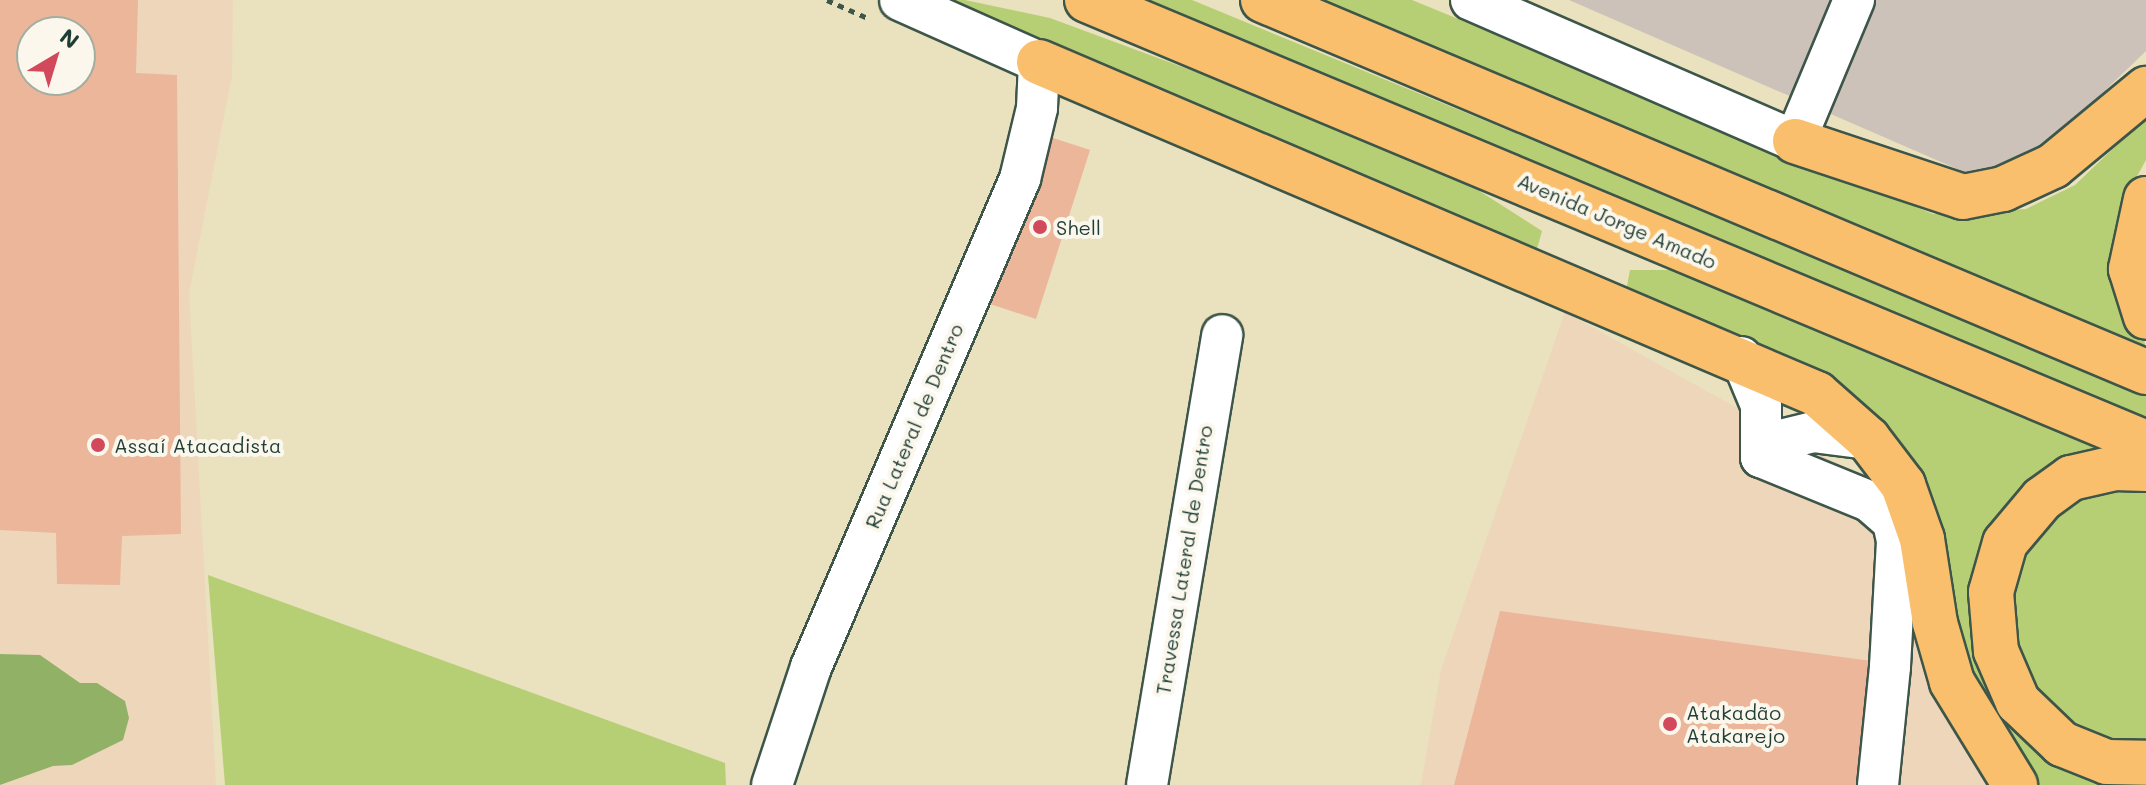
<!DOCTYPE html>
<html>
<head>
<meta charset="utf-8">
<style>
  body { margin:0 }
  #map { position:relative; width:2146px; height:785px; overflow:hidden; background:#eae1bf; font-family:Mali,sans-serif }
  div>[style] { position:absolute }
  [style*='--x'] { left:calc(var(--x)*1px); top:calc(var(--y)*1px); width:calc(var(--w)*1px); rotate:calc(var(--a)*1deg) }
  .built>* { inset:0; background:#eed6bb }
  .industrial>* { inset:0; background:#ccc2b9 }
  .green>* { inset:0; background:#b7cf74 }
  .forest>* { inset:0; background:#91b266 }
  .building>* { inset:0; background:#ebb699 }
  .path>* { height:5px; margin-top:-2.5px; transform-origin:0; background:repeating-linear-gradient(90deg,#3d5649 0 6px,transparent 0 12px) }
  .roads { filter:drop-shadow(2px 0 #3d5649) drop-shadow(-2px 0 #3d5649) drop-shadow(0 2px #3d5649) drop-shadow(0 -2px #3d5649) }
  .minor>* { height:40px; margin:-20px; padding:0 20px; transform-origin:20px; border-radius:20px; background:#fff }
  .major>* { height:44px; margin:-22px; padding:0 22px; transform-origin:22px; border-radius:22px; background:#f9bf6d }
  .highway>* { height:44px; margin:-22px; padding:0 22px; transform-origin:22px; border-radius:22px; background:#f9bf6d }
  .dots>* { width:22px; height:22px; translate:-50% -50%; box-sizing:border-box; border:4px solid #fbf7ec; border-radius:50% }
  span { translate:-50% -50%; white-space:nowrap; text-align:center; line-height:1.15; -webkit-text-stroke:8px #fbf7ec; paint-order:stroke }
  .street-label { font-size:20px; color:#1f3d34 }
  .poi-label { font-size:20px; color:#1f3d34 }
  .left { translate:0 -50%; text-align:left }
  .north { position:absolute; left:16px; top:16px; width:80px; height:80px; box-sizing:border-box; background:#fbf7ec; border:2px solid #a3ada2; border-radius:50%; rotate:38deg; font-size:22px; font-weight:700; line-height:32px; text-align:center; color:#1f3d34 }
  .north::after { content:''; display:block; margin:auto; width:28px; height:36px; background:#d1495b; clip-path:polygon(50% 0,100% 100%,50% 72%,0 100%) }
</style>
</head>
<body>
<div id="map">
  <div class="built">
    <div style="clip-path:polygon(evenodd,0 0,233px 0,232px 76px,189px 293px,216px 785px,0 785px,0 0,32px 32px,80px 32px,80px 80px,32px 80px,32px 32px)"></div>
    <div style="clip-path:polygon(1565px 312px,1882px 489px,1947px 710px,1987px 785px,1421px 785px,1441px 670px)"></div>
  </div>
  <div class="industrial">
    <div style="clip-path:polygon(1569px 0,2146px 0,2146px 51px,2003px 189px)"></div>
  </div>
  <div class="green">
    <div style="clip-path:polygon(933px 0,965px 0,1050px 18px,1231px 85px,1467px 183px,1542px 231px,1535px 256px)"></div>
    <div style="clip-path:polygon(1128px 0,1192px 0,2146px 393px,2146px 417px)"></div>
    <div style="clip-path:polygon(1299px 0,1412px 0,1933px 214px,2026px 209px,2075px 185px,2146px 117px,2146px 160px,2125px 198px,2146px 352px)"></div>
    <div style="clip-path:polygon(1630px 270px,1686px 270px,2115px 454px,1987px 552px,1999px 705px,2146px 785px,2029px 785px,1958px 663px,1901px 451px,1625px 296px)"></div>
    <div style="clip-path:polygon(2146px 484px,2146px 749px,2064px 732px,2025px 691px,2004px 628px,2007px 567px,2043px 513px,2088px 486px)"></div>
    <div style="clip-path:polygon(208px 575px,725px 763px,726px 785px,225px 785px)"></div>
  </div>
  <div class="forest">
    <div style="clip-path:polygon(0 654px,40px 655px,80px 683px,97px 683px,125px 701px,129px 718px,123px 740px,72px 765px,53px 766px,0 785px)"></div>
  </div>
  <div class="building">
    <div style="clip-path:polygon(evenodd,0 0,138px 0,136px 73px,177px 75px,181px 534px,122px 536px,120px 585px,57px 584px,56px 533px,0 530px,0 0,32px 32px,80px 32px,80px 80px,32px 80px,32px 32px)"></div>
    <div style="clip-path:polygon(1044px 135px,1090px 150px,1036px 319px,990px 304px)"></div>
    <div style="clip-path:polygon(1500px 611px,1879px 662px,1861px 785px,1454px 785px)"></div>
  </div>
  <div class="path">
    <div style="--x:827;--y:0;--w:47;--a:23.8"></div>
  </div>
  <div class="roads">
    <div class="minor">
      <div style="--x:1471;--y:0;--w:353;--a:23.5"></div>
      <div style="--x:1795;--y:141;--w:153;--a:-67.3"></div>
      <div style="--x:1741;--y:357;--w:52;--a:67.4"></div>
      <div style="--x:1761;--y:405;--w:52;--a:90"></div>
      <div style="--x:1761;--y:457;--w:117;--a:22.2"></div>
      <div style="--x:1869;--y:501;--w:32;--a:41"></div>
      <div style="--x:1893;--y:522;--w:19;--a:78"></div>
      <div style="--x:1897;--y:541;--w:126;--a:93.2"></div>
      <div style="--x:1890;--y:667;--w:119;--a:95.8"></div>
      <div style="--x:1761;--y:457;--w:23;--a:-45"></div>
      <div style="--x:1777;--y:441;--w:37;--a:-14"></div>
      <div style="--x:1813;--y:432;--w:55;--a:7.3"></div>
      <div style="--x:772;--y:785;--w:124;--a:-71.7"></div>
      <div style="--x:811;--y:667;--w:531;--a:-66.82"></div>
      <div style="--x:1020;--y:179;--w:73;--a:-76.5"></div>
      <div style="--x:1037;--y:108;--w:46;--a:-87.5"></div>
      <div style="--x:1039;--y:62;--w:152;--a:-156"></div>
      <div style="--x:1147;--y:785;--w:456;--a:-80.5"></div>
    </div>
    <div class="major">
      <div style="--x:1087;--y:0;--w:1148;--a:22.7"></div>
      <div style="--x:1263;--y:0;--w:958;--a:22.85"></div>
    </div>
    <div class="highway">
      <div style="--x:1039;--y:62;--w:846;--a:23.11"></div>
      <div style="--x:1817;--y:394;--w:68;--a:41.4"></div>
      <div style="--x:1868;--y:439;--w:58;--a:52.7"></div>
      <div style="--x:1903;--y:485;--w:57;--a:70.6"></div>
      <div style="--x:1922;--y:539;--w:85;--a:81.2"></div>
      <div style="--x:1935;--y:623;--w:61;--a:73.9"></div>
      <div style="--x:1952;--y:682;--w:121;--a:58.5"></div>
      <div style="--x:1795;--y:141;--w:177;--a:18.4"></div>
      <div style="--x:1963;--y:197;--w:41;--a:-11.3"></div>
      <div style="--x:2003;--y:189;--w:55;--a:-24.7"></div>
      <div style="--x:2053;--y:166;--w:121;--a:-39.6"></div>
      <div style="--x:2146;--y:199;--w:72;--a:102.1"></div>
      <div style="--x:2131;--y:269;--w:50;--a:72.6"></div>
      <div style="--x:2146;--y:469;--w:31;--a:-178"></div>
      <div style="--x:2115;--y:468;--w:45;--a:167.2"></div>
      <div style="--x:2071;--y:478;--w:36;--a:144"></div>
      <div style="--x:2042;--y:499;--w:57;--a:130.1"></div>
      <div style="--x:2005;--y:543;--w:51;--a:105.9"></div>
      <div style="--x:1991;--y:592;--w:59;--a:85.2"></div>
      <div style="--x:1996;--y:651;--w:56;--a:66.7"></div>
      <div style="--x:2018;--y:702;--w:61;--a:43.7"></div>
      <div style="--x:2062;--y:744;--w:48;--a:21.8"></div>
      <div style="--x:2107;--y:762;--w:39;--a:1"></div>
    </div>
  </div>
  <div class="dots">
    <div style="left:1040px;top:227px;background:#d1495b"></div>
    <div style="left:98px;top:445px;background:#d1495b"></div>
    <div style="left:1670px;top:724px;background:#d1495b"></div>
  </div>
  <div class="street-label">
    <span style="left:1617px;top:221px;rotate:23deg">Avenida Jorge Amado</span>
    <span style="left:914px;top:426px;rotate:-67deg">Rua Lateral de Dentro</span>
    <span style="left:1184px;top:560px;rotate:-81deg">Travessa Lateral de Dentro</span>
  </div>
  <div class="poi-label">
    <span class="left" style="left:1056px;top:227px">Shell</span>
    <span class="left" style="left:114px;top:445px">Assaí Atacadista</span>
    <span class="left" style="left:1686px;top:724px">Atakadão<br>Atakarejo</span>
  </div>
  <div class="north">N</div>
</div>
</body>
</html>
